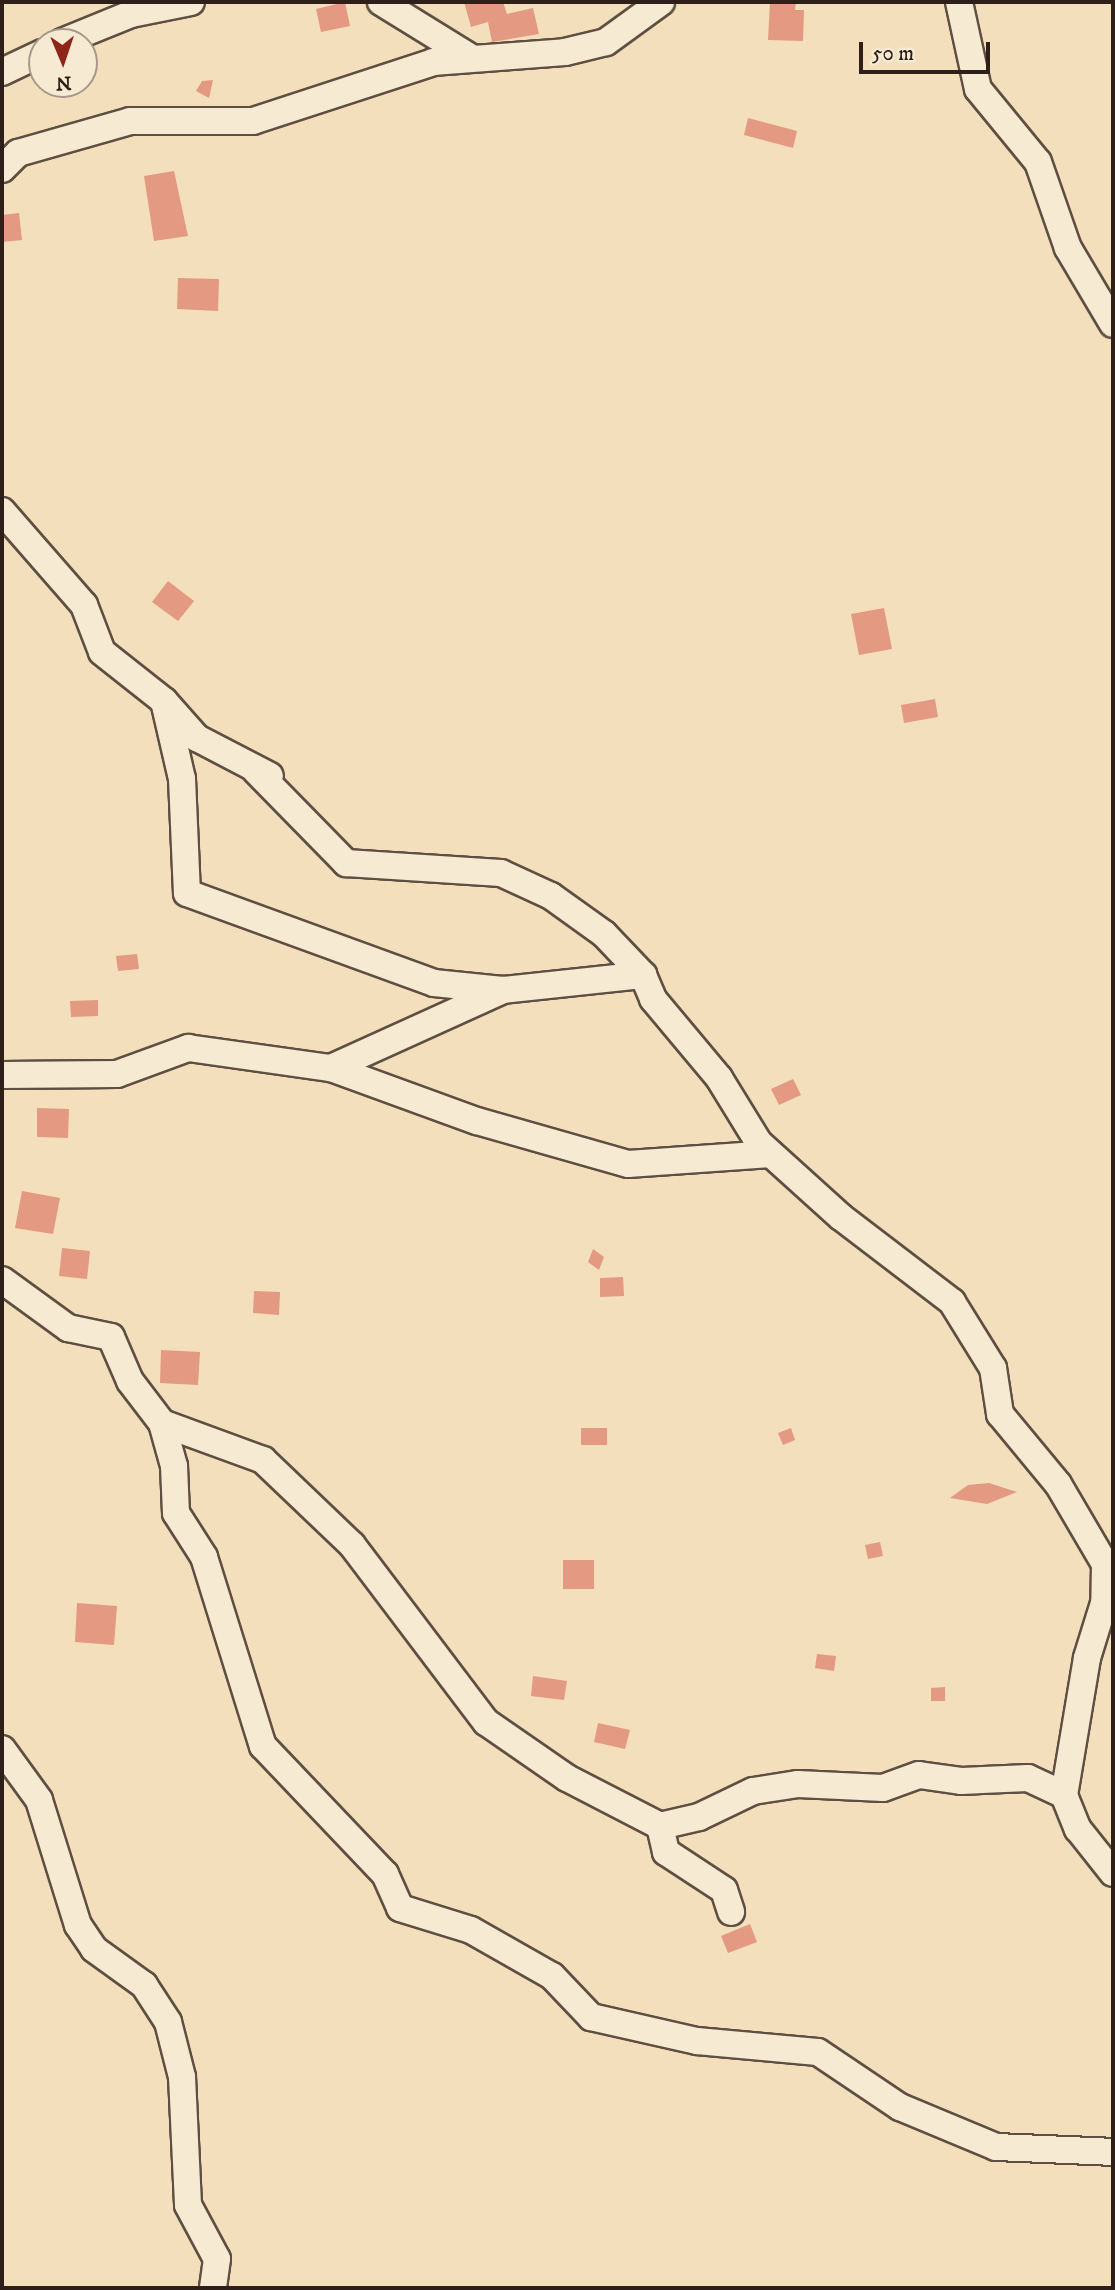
<!DOCTYPE html>
<html>
<head>
<meta charset="utf-8">
<style>
  body { margin:0 }
  #map { position:relative; width:1115px; height:2290px; overflow:hidden; background:#f3dfbb; font-family:"IM FELL DW Pica",serif }
  div>[style] { position:absolute }
  [style*='--x'] { left:calc(var(--x)*1px); top:calc(var(--y)*1px); width:calc(var(--w)*1px); rotate:calc(var(--a)*1deg) }
  .building>* { inset:0; background:#e49982 }
  .roads { filter:drop-shadow(2px 0 #5f4f42) drop-shadow(-2px 0 #5f4f42) drop-shadow(0 2px #5f4f42) drop-shadow(0 -2px #5f4f42) }
  .minor>* { height:26px; margin:-13px; padding:0 13px; transform-origin:13px; border-radius:13px; background:#f7ead3 }
  span { translate:-50% -50%; white-space:nowrap; text-align:center; line-height:1.15; -webkit-text-stroke:7px #f7ead3; paint-order:stroke }
  .frame { position:absolute; inset:0; border:4px solid #2e1f19; pointer-events:none }
  .north { position:absolute; left:28px; top:28px; width:70px; height:70px; box-sizing:border-box; background:#f7ead3; border:2px solid #a79989; border-radius:50%; rotate:178deg; font-size:19px; font-weight:700; line-height:28px; text-align:center; color:#2e1f19 }
  .north::after { content:''; display:block; margin:auto; width:24px; height:32px; background:#8f2418; clip-path:polygon(50% 0,100% 100%,50% 72%,0 100%) }
  .scale { position:absolute; left:859px; top:42px; width:131px; height:32px; box-sizing:border-box; border:4px solid #2e1f19; border-top:0; padding-left:9px; font-size:21px; line-height:24px; white-space:nowrap; color:#2e1f19; -webkit-text-stroke:5px #f7ead3; paint-order:stroke }
</style>
</head>
<body>
<div id="map">
  <div class="building">
    <div style="clip-path:polygon(345px 2px,350px 26px,321px 32px,316px 9px)"></div>
    <div style="clip-path:polygon(464px 2px,503px 2px,507px 14px,533px 8px,539px 34px,492px 42px,488px 22px,471px 27px)"></div>
    <div style="clip-path:polygon(770px 2px,796px 2px,795px 10px,804px 10px,803px 41px,768px 40px)"></div>
    <div style="clip-path:polygon(213px 80px,209px 98px,196px 91px,202px 81px)"></div>
    <div style="clip-path:polygon(748px 118px,797px 131px,793px 148px,744px 135px)"></div>
    <div style="clip-path:polygon(174px 171px,188px 236px,154px 241px,144px 176px)"></div>
    <div style="clip-path:polygon(19px 213px,22px 240px,2px 242px,2px 215px)"></div>
    <div style="clip-path:polygon(178px 278px,219px 279px,218px 311px,177px 309px)"></div>
    <div style="clip-path:polygon(168px 581px,194px 601px,178px 621px,152px 602px)"></div>
    <div style="clip-path:polygon(884px 608px,892px 649px,859px 655px,851px 614px)"></div>
    <div style="clip-path:polygon(935px 699px,938px 717px,904px 723px,901px 705px)"></div>
    <div style="clip-path:polygon(137px 954px,139px 969px,118px 971px,116px 956px)"></div>
    <div style="clip-path:polygon(98px 1000px,98px 1016px,71px 1017px,70px 1001px)"></div>
    <div style="clip-path:polygon(793px 1079px,801px 1095px,779px 1105px,771px 1089px)"></div>
    <div style="clip-path:polygon(37px 1108px,69px 1109px,68px 1138px,37px 1137px)"></div>
    <div style="clip-path:polygon(22px 1191px,60px 1198px,53px 1234px,15px 1228px)"></div>
    <div style="clip-path:polygon(62px 1248px,90px 1251px,87px 1279px,59px 1276px)"></div>
    <div style="clip-path:polygon(593px 1249px,604px 1257px,599px 1270px,588px 1262px)"></div>
    <div style="clip-path:polygon(623px 1277px,624px 1296px,600px 1297px,600px 1278px)"></div>
    <div style="clip-path:polygon(254px 1291px,280px 1292px,279px 1315px,253px 1313px)"></div>
    <div style="clip-path:polygon(161px 1350px,200px 1352px,198px 1385px,160px 1383px)"></div>
    <div style="clip-path:polygon(581px 1428px,607px 1428px,607px 1445px,581px 1445px)"></div>
    <div style="clip-path:polygon(791px 1428px,795px 1440px,783px 1445px,778px 1433px)"></div>
    <div style="clip-path:polygon(989px 1483px,1017px 1492px,987px 1504px,950px 1498px,968px 1485px)"></div>
    <div style="clip-path:polygon(880px 1542px,883px 1556px,868px 1559px,865px 1545px)"></div>
    <div style="clip-path:polygon(563px 1560px,594px 1560px,594px 1589px,563px 1589px)"></div>
    <div style="clip-path:polygon(77px 1603px,117px 1606px,114px 1645px,75px 1642px)"></div>
    <div style="clip-path:polygon(817px 1654px,836px 1656px,834px 1671px,815px 1668px)"></div>
    <div style="clip-path:polygon(533px 1676px,567px 1681px,564px 1700px,531px 1696px)"></div>
    <div style="clip-path:polygon(945px 1687px,945px 1701px,931px 1701px,931px 1688px)"></div>
    <div style="clip-path:polygon(598px 1723px,630px 1730px,625px 1749px,594px 1742px)"></div>
    <div style="clip-path:polygon(750px 1924px,757px 1942px,728px 1953px,721px 1936px)"></div>
  </div>
  <div class="roads">
    <div class="minor">
      <div style="--x:381;--y:2;--w:105;--a:31.7"></div>
      <div style="--x:959;--y:2;--w:89;--a:77.7"></div>
      <div style="--x:978;--y:89;--w:94;--a:50.6"></div>
      <div style="--x:1038;--y:162;--w:91;--a:70.8"></div>
      <div style="--x:1068;--y:248;--w:88;--a:59.4"></div>
      <div style="--x:62;--y:42;--w:74;--a:-22.1"></div>
      <div style="--x:131;--y:14;--w:61;--a:-11.3"></div>
      <div style="--x:2;--y:72;--w:44;--a:-25.4"></div>
      <div style="--x:2;--y:169;--w:23;--a:-45"></div>
      <div style="--x:18;--y:153;--w:116;--a:-15.9"></div>
      <div style="--x:130;--y:121;--w:123;--a:0"></div>
      <div style="--x:253;--y:121;--w:189;--a:-18.1"></div>
      <div style="--x:433;--y:62;--w:132;--a:-4.3"></div>
      <div style="--x:565;--y:52;--w:42;--a:-13.7"></div>
      <div style="--x:606;--y:42;--w:68;--a:-36"></div>
      <div style="--x:2;--y:511;--w:125;--a:48.9"></div>
      <div style="--x:84;--y:605;--w:50;--a:69"></div>
      <div style="--x:102;--y:652;--w:79;--a:38.3"></div>
      <div style="--x:164;--y:701;--w:50;--a:48.3"></div>
      <div style="--x:197;--y:738;--w:82;--a:27.5"></div>
      <div style="--x:164;--y:701;--w:80;--a:77"></div>
      <div style="--x:182;--y:779;--w:114;--a:87.5"></div>
      <div style="--x:187;--y:893;--w:263;--a:20"></div>
      <div style="--x:434;--y:983;--w:69;--a:5.8"></div>
      <div style="--x:503;--y:990;--w:141;--a:-6.1"></div>
      <div style="--x:256;--y:771;--w:129;--a:45.6"></div>
      <div style="--x:346;--y:863;--w:155;--a:3.7"></div>
      <div style="--x:501;--y:873;--w:55;--a:24.7"></div>
      <div style="--x:551;--y:896;--w:65;--a:35.6"></div>
      <div style="--x:604;--y:934;--w:57;--a:46.4"></div>
      <div style="--x:643;--y:975;--w:26;--a:67"></div>
      <div style="--x:653;--y:999;--w:103;--a:50.1"></div>
      <div style="--x:719;--y:1078;--w:76;--a:58.4"></div>
      <div style="--x:759;--y:1143;--w:110;--a:42.1"></div>
      <div style="--x:841;--y:1217;--w:140;--a:37.4"></div>
      <div style="--x:952;--y:1302;--w:78;--a:58.2"></div>
      <div style="--x:993;--y:1368;--w:47;--a:81.3"></div>
      <div style="--x:1000;--y:1414;--w:91;--a:50.4"></div>
      <div style="--x:1058;--y:1484;--w:93;--a:59.6"></div>
      <div style="--x:1105;--y:1564;--w:39;--a:91"></div>
      <div style="--x:1104;--y:1603;--w:58;--a:107.2"></div>
      <div style="--x:1087;--y:1658;--w:139;--a:99.5"></div>
      <div style="--x:1064;--y:1795;--w:37;--a:68"></div>
      <div style="--x:1078;--y:1829;--w:56;--a:51.5"></div>
      <div style="--x:331;--y:1068;--w:189;--a:-24.4"></div>
      <div style="--x:2;--y:1075;--w:115;--a:-0.5"></div>
      <div style="--x:117;--y:1074;--w:76;--a:-20.1"></div>
      <div style="--x:188;--y:1048;--w:144;--a:8"></div>
      <div style="--x:331;--y:1068;--w:155;--a:20"></div>
      <div style="--x:477;--y:1121;--w:157;--a:15.9"></div>
      <div style="--x:628;--y:1164;--w:143;--a:-4"></div>
      <div style="--x:2;--y:1280;--w:82;--a:36"></div>
      <div style="--x:68;--y:1328;--w:44;--a:11.8"></div>
      <div style="--x:111;--y:1337;--w:48;--a:66.6"></div>
      <div style="--x:130;--y:1381;--w:53;--a:52.7"></div>
      <div style="--x:162;--y:1423;--w:45;--a:74.4"></div>
      <div style="--x:174;--y:1466;--w:47;--a:87.6"></div>
      <div style="--x:176;--y:1513;--w:52;--a:57.5"></div>
      <div style="--x:204;--y:1557;--w:198;--a:72.7"></div>
      <div style="--x:263;--y:1746;--w:177;--a:46.4"></div>
      <div style="--x:385;--y:1874;--w:37;--a:66"></div>
      <div style="--x:400;--y:1908;--w:74;--a:17.2"></div>
      <div style="--x:471;--y:1930;--w:93;--a:29.6"></div>
      <div style="--x:552;--y:1976;--w:57;--a:46.4"></div>
      <div style="--x:591;--y:2017;--w:109;--a:12.8"></div>
      <div style="--x:697;--y:2041;--w:121;--a:5.2"></div>
      <div style="--x:818;--y:2052;--w:99;--a:33.9"></div>
      <div style="--x:900;--y:2107;--w:104;--a:22.6"></div>
      <div style="--x:996;--y:2147;--w:117;--a:2.4"></div>
      <div style="--x:162;--y:1423;--w:108;--a:20.1"></div>
      <div style="--x:263;--y:1460;--w:123;--a:43.7"></div>
      <div style="--x:352;--y:1545;--w:222;--a:52.9"></div>
      <div style="--x:486;--y:1722;--w:98;--a:34.7"></div>
      <div style="--x:567;--y:1778;--w:105;--a:27.3"></div>
      <div style="--x:660;--y:1826;--w:40;--a:-13"></div>
      <div style="--x:699;--y:1817;--w:60;--a:-25.7"></div>
      <div style="--x:753;--y:1791;--w:46;--a:-8.8"></div>
      <div style="--x:798;--y:1784;--w:85;--a:2.7"></div>
      <div style="--x:883;--y:1788;--w:38;--a:-20"></div>
      <div style="--x:919;--y:1775;--w:42;--a:8.1"></div>
      <div style="--x:961;--y:1781;--w:67;--a:-2.6"></div>
      <div style="--x:1028;--y:1778;--w:40;--a:25"></div>
      <div style="--x:2;--y:1749;--w:63;--a:54"></div>
      <div style="--x:39;--y:1800;--w:131;--a:72.7"></div>
      <div style="--x:78;--y:1925;--w:29;--a:56"></div>
      <div style="--x:94;--y:1949;--w:62;--a:35.8"></div>
      <div style="--x:144;--y:1985;--w:44;--a:57"></div>
      <div style="--x:168;--y:2022;--w:57;--a:75.7"></div>
      <div style="--x:182;--y:2077;--w:128;--a:87.3"></div>
      <div style="--x:188;--y:2205;--w:61;--a:61.8"></div>
      <div style="--x:217;--y:2259;--w:29;--a:98"></div>
      <div style="--x:660;--y:1826;--w:27;--a:77"></div>
      <div style="--x:666;--y:1852;--w:69;--a:33.2"></div>
      <div style="--x:724;--y:1890;--w:23;--a:72"></div>
    </div>
  </div>
  <div class="frame"></div>
  <div class="north">N</div>
  <div class="scale">50 m</div>
</div>
</body>
</html>
